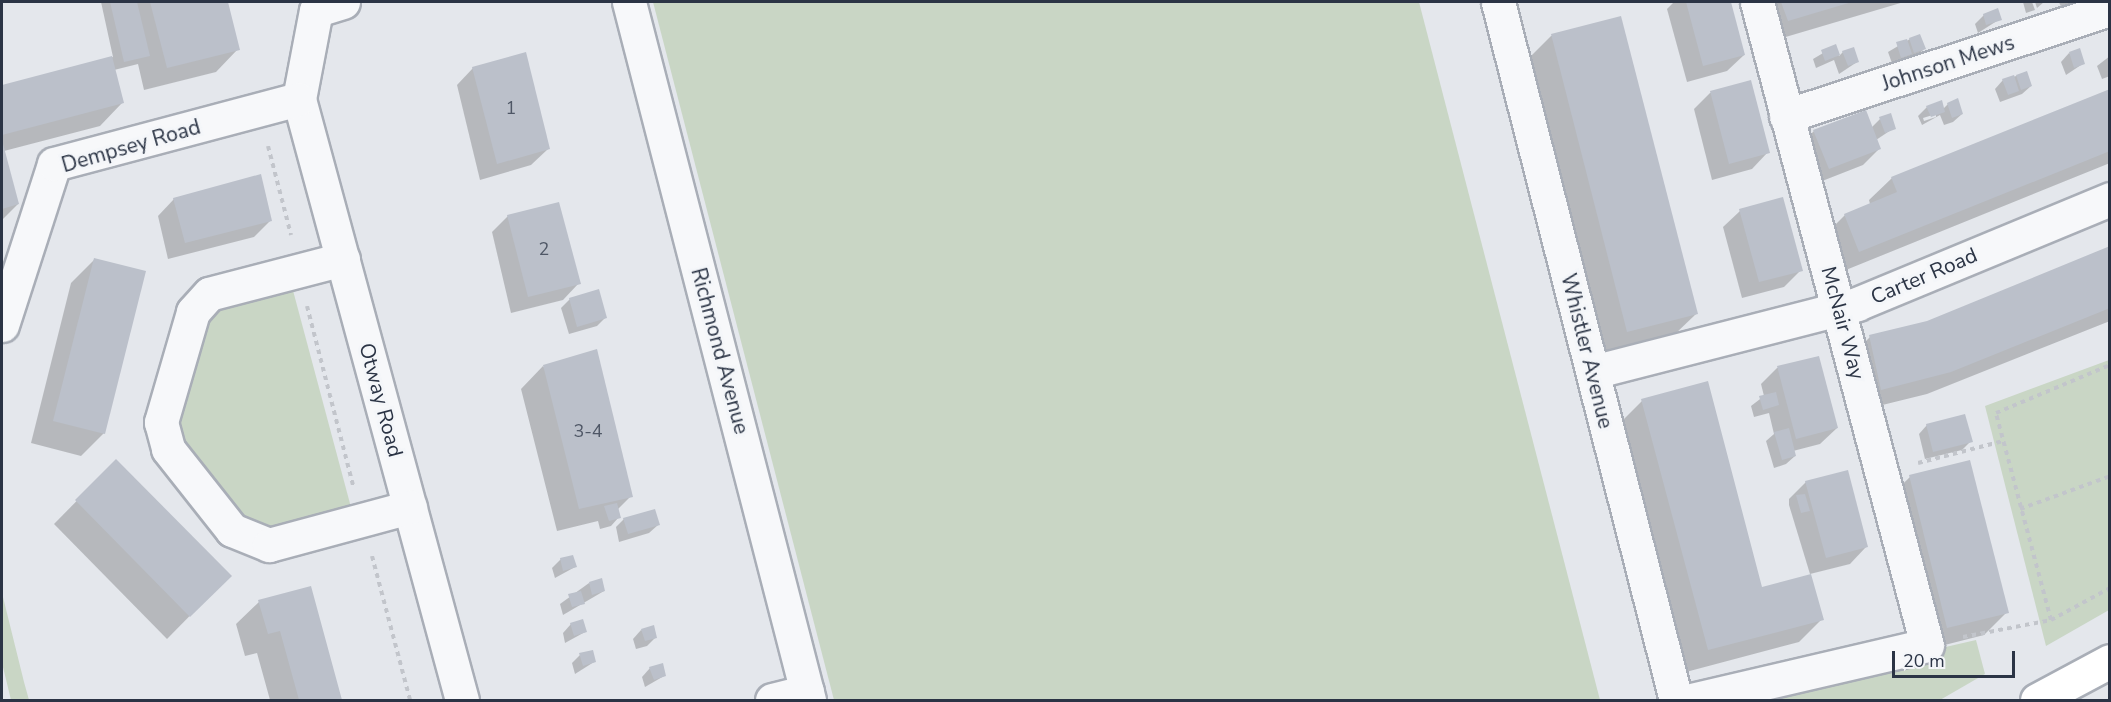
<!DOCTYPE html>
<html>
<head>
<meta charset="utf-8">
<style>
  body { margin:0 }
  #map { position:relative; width:2111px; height:702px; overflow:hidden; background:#e4e7ec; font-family:"Nunito Sans",sans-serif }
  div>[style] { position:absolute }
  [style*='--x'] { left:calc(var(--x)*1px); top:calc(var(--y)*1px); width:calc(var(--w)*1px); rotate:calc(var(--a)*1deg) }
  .green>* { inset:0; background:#c9d6c5 }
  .shadow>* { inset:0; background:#0003 }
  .building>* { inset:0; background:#bbc0ca }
  .path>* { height:4px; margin-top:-2px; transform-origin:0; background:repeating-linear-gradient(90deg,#c2c5cb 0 4.5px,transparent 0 9px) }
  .roads { filter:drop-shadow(2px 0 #a9aeb7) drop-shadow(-2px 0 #a9aeb7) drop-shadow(0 2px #a9aeb7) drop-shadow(0 -2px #a9aeb7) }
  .minor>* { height:33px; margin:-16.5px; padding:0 16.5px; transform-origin:16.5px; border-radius:16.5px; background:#f7f8fa }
  .major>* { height:33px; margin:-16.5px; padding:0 16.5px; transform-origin:16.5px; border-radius:16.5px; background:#fff }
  span { translate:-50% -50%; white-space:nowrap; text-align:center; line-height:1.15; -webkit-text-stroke:6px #f4f6f9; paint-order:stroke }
  .number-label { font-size:18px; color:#4f5766 }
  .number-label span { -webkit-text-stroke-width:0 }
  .street-label { font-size:21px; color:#2b3445 }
  .frame { position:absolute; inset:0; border:3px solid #2b3445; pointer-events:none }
  .scale { position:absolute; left:1892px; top:651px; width:123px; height:27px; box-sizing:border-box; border:3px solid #2b3445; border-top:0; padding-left:8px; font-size:18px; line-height:21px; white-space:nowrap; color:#2b3445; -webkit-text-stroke:4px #f4f6f9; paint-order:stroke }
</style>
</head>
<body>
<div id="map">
  <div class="green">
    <div style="clip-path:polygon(653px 2px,1419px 2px,1600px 700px,834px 700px)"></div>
    <div style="clip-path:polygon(291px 283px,352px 511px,266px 534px,237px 523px,175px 446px,171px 422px,214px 301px)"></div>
    <div style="clip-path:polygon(2109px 360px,2109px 610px,2046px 646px,1985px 406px)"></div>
    <div style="clip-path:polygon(2px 593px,24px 682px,29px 700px,11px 700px,2px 663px)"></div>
    <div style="clip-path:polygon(1976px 640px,1985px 674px,1940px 700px,1743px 700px,1741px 694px)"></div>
  </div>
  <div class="shadow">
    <div style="clip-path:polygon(101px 2px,226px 2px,238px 49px,216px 72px,144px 90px,138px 64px,114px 70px,122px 103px,100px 126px,4px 151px,18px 204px,2px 220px,2px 87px,113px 57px)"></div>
    <div style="clip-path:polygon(1674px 2px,1729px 2px,1744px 55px,1727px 71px,1687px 82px,1667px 9px)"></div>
    <div style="clip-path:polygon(1751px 2px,1904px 2px,1765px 43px)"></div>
    <div style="clip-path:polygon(2023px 2px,2032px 2px,2035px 10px,2026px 13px)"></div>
    <div style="clip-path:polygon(2035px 2px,2044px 2px,2037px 8px)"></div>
    <div style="clip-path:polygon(2059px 2px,2078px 2px,2061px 7px)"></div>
    <div style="clip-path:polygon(1984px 15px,2000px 19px,1978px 33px,1975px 24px)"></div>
    <div style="clip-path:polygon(1620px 18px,1696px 314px,1673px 336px,1605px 354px,1529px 58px,1551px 36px)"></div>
    <div style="clip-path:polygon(1910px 39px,1924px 49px,1916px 57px,1893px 66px,1888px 52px)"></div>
    <div style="clip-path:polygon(1835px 46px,1839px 56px,1843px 52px,1857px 62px,1839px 74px,1834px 60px,1816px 68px,1813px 59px)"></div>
    <div style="clip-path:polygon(2069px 53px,2084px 63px,2066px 75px,2061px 62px)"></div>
    <div style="clip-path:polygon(2110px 56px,2110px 76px,2102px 79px,2097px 66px)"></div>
    <div style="clip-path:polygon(473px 68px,548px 149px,531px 165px,480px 180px,457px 85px)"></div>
    <div style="clip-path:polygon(2026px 73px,2031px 86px,2022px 94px,2000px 102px,1995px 89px,2003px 80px)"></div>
    <div style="clip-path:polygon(1750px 82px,1768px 152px,1752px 169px,1712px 180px,1694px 109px,1710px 93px)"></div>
    <div style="clip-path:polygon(2110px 90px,2110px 163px,1836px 274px,1822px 238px,1845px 215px,1870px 204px,1869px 200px,1892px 178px)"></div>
    <div style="clip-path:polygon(evenodd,1948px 104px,1962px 114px,1953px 122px,1944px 125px,1940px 115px,1922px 125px,1918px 116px,1927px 107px,1943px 109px,1948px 104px,1936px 114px,1936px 117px,1924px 121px,1923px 118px,1936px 114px)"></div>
    <div style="clip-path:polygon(1880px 119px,1894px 128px,1876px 140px,1879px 149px,1863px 165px,1812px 185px,1797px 148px,1814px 131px,1871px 128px)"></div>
    <div style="clip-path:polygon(174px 199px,271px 220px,254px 237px,168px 259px,158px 216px)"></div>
    <div style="clip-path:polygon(1740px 211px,1801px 270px,1784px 287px,1742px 298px,1723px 227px)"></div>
    <div style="clip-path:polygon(508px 216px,579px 283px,563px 300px,511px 313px,492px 232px)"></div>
    <div style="clip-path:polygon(2110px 248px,2110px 321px,1927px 394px,1858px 411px,1847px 360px,1870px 337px,1928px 322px)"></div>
    <div style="clip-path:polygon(94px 260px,104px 433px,81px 456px,31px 443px,71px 283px)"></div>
    <div style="clip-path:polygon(570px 299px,606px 317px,597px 326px,569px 334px,561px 308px)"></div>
    <div style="clip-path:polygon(1817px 357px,1837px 428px,1820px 444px,1793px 451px,1795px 456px,1786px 464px,1774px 468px,1766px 441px,1774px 434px,1769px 413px,1754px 417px,1751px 406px,1764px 396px,1761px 384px,1777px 368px)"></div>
    <div style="clip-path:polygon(543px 366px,631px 496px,617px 510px,619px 517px,611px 526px,600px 529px,598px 521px,557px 531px,521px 389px)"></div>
    <div style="clip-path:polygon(1642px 401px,1761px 589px,1822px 619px,1799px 642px,1686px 672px,1619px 424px)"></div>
    <div style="clip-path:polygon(1927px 425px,1971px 441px,1962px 450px,1925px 459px,1919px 434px)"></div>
    <div style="clip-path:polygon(116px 461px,229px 576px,167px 639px,54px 524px)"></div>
    <div style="clip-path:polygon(1910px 477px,2007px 612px,1984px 635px,1925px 650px,1887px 499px)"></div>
    <div style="clip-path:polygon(1806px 482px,1866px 547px,1850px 564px,1810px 574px,1789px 505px,1789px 499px)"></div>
    <div style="clip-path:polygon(624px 519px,658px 525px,649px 533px,619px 542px,616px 527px)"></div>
    <div style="clip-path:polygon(561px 559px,575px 567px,555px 578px,552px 568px)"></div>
    <div style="clip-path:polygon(589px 583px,604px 591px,563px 615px,560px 604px)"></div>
    <div style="clip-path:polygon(310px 588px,341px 700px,270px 700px,257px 653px,245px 656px,236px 624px,259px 602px)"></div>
    <div style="clip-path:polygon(571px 624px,585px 632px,565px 643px,563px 633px)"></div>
    <div style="clip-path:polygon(641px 630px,656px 637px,647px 646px,636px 649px,633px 639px)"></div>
    <div style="clip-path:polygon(580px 655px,594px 662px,575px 674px,572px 663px)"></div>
    <div style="clip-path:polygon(650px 668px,664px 676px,645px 687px,642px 677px)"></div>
  </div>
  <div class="building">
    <div style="clip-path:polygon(110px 2px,137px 2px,150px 56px,124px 62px)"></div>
    <div style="clip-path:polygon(150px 2px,228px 2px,240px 50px,167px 68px)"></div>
    <div style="clip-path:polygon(1686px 2px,1731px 2px,1745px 55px,1703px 66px)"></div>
    <div style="clip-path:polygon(1781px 2px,1852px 2px,1788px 21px)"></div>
    <div style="clip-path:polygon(1998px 8px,2002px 20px,1986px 25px,1983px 14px)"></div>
    <div style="clip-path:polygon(1621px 16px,1698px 314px,1627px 332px,1551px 34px)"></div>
    <div style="clip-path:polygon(1920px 34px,1926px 49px,1914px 53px,1909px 38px)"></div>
    <div style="clip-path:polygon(1907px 39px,1912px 54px,1901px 58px,1896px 42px)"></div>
    <div style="clip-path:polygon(1836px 44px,1840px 55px,1825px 61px,1821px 50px)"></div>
    <div style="clip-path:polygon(1854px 47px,1859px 62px,1848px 66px,1842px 51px)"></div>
    <div style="clip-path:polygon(2080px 48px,2085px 64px,2074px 68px,2069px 52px)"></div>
    <div style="clip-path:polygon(526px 52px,550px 149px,497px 164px,472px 67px)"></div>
    <div style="clip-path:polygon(112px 56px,124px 103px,2px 135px,2px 85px)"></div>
    <div style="clip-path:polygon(2027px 71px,2032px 86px,2021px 90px,2016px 75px)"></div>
    <div style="clip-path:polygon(2014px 75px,2019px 91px,2008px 95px,2002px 79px)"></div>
    <div style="clip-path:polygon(1751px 80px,1770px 153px,1729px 164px,1710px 91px)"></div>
    <div style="clip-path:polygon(2110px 89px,2110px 151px,1859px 252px,1844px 214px,1897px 192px,1891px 177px)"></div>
    <div style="clip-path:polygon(1958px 98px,1963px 114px,1952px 118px,1947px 103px)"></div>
    <div style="clip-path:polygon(1942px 100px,1945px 112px,1931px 117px,1926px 106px)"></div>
    <div style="clip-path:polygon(1866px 110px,1881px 149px,1829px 169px,1813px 130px)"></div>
    <div style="clip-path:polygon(1891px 113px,1896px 129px,1885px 133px,1879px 117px)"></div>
    <div style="clip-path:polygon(2px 140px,19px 204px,2px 209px)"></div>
    <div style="clip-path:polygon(261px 174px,272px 221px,185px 243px,173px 198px)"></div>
    <div style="clip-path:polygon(1783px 197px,1803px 271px,1759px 282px,1739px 209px)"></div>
    <div style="clip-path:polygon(559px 202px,581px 284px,528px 297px,507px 215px)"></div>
    <div style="clip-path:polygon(2110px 246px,2110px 308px,1951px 372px,1881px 390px,1869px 335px,1927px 321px)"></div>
    <div style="clip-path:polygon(94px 258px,146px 271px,105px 434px,53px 421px)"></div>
    <div style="clip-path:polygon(599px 289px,607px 318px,577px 327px,569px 298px)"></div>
    <div style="clip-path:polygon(597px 349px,633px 497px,579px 509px,543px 365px)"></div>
    <div style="clip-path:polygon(1819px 356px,1838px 428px,1796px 439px,1777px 366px)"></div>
    <div style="clip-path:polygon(1708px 381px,1762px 587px,1811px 574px,1824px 620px,1708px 650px,1641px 399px)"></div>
    <div style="clip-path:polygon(1776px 392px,1779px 405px,1763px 410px,1759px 396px)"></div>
    <div style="clip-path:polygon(1965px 414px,1973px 442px,1933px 452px,1926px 424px)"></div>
    <div style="clip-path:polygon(1789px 428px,1796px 456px,1782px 460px,1774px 432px)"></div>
    <div style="clip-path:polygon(116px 459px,232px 576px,190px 617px,75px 500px)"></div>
    <div style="clip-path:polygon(1970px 460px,2009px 613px,1947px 628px,1909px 475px)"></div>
    <div style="clip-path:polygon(1848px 470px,1868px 547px,1826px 558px,1805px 481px)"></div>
    <div style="clip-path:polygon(1805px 494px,1810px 511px,1801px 513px,1796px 495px)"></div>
    <div style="clip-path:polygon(617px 503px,621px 518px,609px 521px,604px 506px)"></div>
    <div style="clip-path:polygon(655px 509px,660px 525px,628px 534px,623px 518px)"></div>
    <div style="clip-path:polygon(573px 555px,577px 567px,563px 571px,560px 558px)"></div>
    <div style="clip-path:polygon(602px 578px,605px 591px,592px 595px,589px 582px)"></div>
    <div style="clip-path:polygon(311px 586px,342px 700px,299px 700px,280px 631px,268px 634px,258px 600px)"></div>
    <div style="clip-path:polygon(581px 591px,585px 604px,572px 607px,568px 594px)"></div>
    <div style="clip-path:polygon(583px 619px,587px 632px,574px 636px,570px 623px)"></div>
    <div style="clip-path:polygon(654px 625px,657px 638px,645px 641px,641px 629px)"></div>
    <div style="clip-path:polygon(593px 650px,596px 662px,583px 666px,579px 653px)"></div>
    <div style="clip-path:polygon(663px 663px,666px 676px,654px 680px,649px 667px)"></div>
  </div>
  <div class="path">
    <div style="--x:268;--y:146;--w:92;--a:75.5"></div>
    <div style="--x:307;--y:306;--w:185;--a:75.6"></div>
    <div style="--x:1918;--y:463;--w:88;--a:-14.5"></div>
    <div style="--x:2020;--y:509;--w:96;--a:-20.1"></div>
    <div style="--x:372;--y:556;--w:149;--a:75.2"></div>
    <div style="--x:2051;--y:620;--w:214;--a:-104.9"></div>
    <div style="--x:1996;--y:413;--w:124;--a:-22.8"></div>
    <div style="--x:1963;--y:637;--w:90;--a:-10.9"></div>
    <div style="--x:2051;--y:620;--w:67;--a:-28.5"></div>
  </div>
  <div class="roads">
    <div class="minor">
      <div style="--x:343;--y:2;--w:28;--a:163"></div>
      <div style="--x:316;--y:10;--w:91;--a:100.8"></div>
      <div style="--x:299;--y:99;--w:623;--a:74.83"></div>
      <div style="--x:629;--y:2;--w:721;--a:75.54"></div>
      <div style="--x:1498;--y:2;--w:720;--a:75.69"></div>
      <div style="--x:1786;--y:116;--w:341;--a:-18.3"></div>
      <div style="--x:343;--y:259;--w:138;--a:165.4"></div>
      <div style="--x:209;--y:294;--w:24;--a:132"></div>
      <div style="--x:193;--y:312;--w:115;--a:106.2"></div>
      <div style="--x:161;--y:422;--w:28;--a:75"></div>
      <div style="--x:168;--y:449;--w:103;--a:51.7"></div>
      <div style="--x:232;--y:530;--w:40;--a:22"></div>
      <div style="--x:269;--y:545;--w:146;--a:-15.1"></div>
      <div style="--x:2;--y:325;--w:169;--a:-72.1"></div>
      <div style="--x:54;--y:164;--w:253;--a:-14.9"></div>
      <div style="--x:1593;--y:372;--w:273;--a:-14.4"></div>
      <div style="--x:1857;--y:304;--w:274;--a:-22.5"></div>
      <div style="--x:772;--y:700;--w:36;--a:-14"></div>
      <div style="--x:1691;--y:700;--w:242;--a:-13.1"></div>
      <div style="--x:1927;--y:645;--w:665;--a:-104.81"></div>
    </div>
    <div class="major">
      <div style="--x:2037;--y:700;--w:83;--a:-28.1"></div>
    </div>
  </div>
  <div class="number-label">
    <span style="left:511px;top:108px">1</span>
    <span style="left:544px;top:249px">2</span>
    <span style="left:588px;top:431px">3-4</span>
  </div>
  <div class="street-label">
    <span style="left:1948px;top:63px;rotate:-18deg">Johnson Mews</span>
    <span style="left:131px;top:146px;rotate:-16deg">Dempsey Road</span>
    <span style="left:1924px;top:276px;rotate:-23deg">Carter Road</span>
    <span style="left:1843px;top:323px;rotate:75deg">McNair Way</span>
    <span style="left:720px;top:351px;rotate:75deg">Richmond Avenue</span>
    <span style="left:1587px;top:351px;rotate:76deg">Whistler Avenue</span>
    <span style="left:381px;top:400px;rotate:75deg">Otway Road</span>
  </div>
  <div class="frame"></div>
  <div class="scale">20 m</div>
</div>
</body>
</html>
